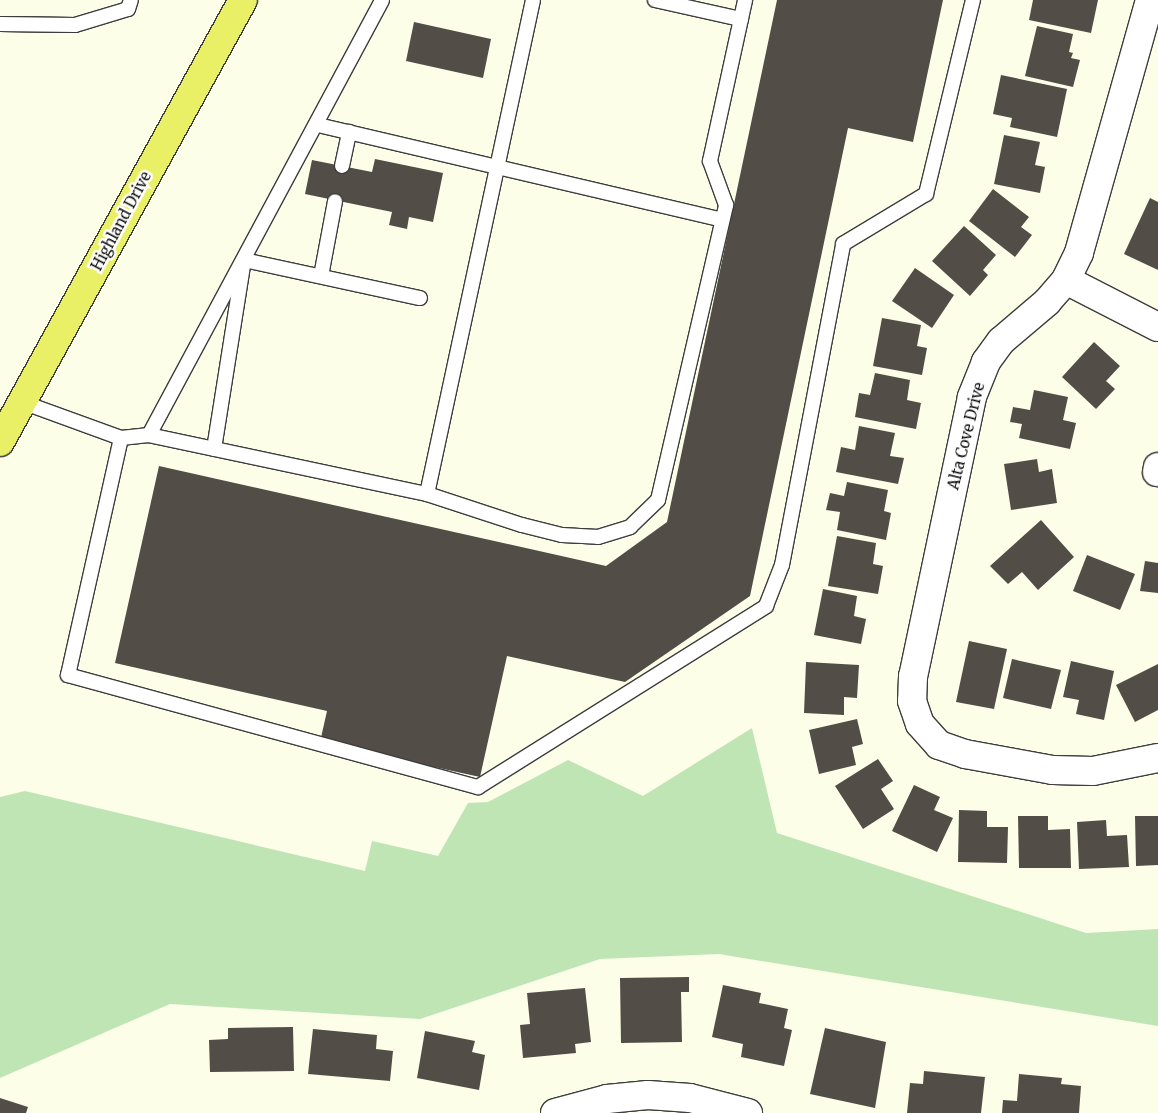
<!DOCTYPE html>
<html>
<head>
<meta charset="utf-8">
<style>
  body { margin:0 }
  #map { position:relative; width:1158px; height:1113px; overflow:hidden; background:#fcfee8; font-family:Merriweather,serif }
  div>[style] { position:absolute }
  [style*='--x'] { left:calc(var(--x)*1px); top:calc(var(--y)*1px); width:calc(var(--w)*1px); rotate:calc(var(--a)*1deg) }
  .green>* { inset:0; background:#c0e5b5 }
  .building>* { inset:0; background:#524e47 }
  .roads { filter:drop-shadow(1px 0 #3d3d3d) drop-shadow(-1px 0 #3d3d3d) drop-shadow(0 1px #3d3d3d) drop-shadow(0 -1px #3d3d3d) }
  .service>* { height:14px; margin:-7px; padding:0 7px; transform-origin:7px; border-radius:7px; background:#fff }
  .minor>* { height:28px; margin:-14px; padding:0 14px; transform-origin:14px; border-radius:14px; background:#fff }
  .primary>* { height:28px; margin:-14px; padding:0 14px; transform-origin:14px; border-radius:14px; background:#eaf066 }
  span { translate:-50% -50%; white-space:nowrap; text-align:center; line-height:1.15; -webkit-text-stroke:5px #fff; paint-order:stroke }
  .street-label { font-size:15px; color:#0a0a0a }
</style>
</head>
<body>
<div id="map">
  <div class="green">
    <div style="clip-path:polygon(752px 728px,777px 833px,1086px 933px,1158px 929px,1158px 1026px,719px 954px,600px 959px,420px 1019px,170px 1004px,0 1078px,0 797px,25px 791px,365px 871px,372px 841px,438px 856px,468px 803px,488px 802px,568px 760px,643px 796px)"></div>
  </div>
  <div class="building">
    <div style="clip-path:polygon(777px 0,943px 0,913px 142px,848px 128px,750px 596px,625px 682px,507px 656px,480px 777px,320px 742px,327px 711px,115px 663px,159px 466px,606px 566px,667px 522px)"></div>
    <div style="clip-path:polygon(1033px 0,1098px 0,1091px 33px,1029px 20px)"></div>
    <div style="clip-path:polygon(414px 22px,491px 39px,483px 78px,406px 61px)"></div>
    <div style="clip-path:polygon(1037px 26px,1073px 34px,1069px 52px,1073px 53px,1071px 58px,1080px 60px,1073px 87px,1025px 76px)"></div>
    <div style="clip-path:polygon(1001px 75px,1067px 89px,1057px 137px,1010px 127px,1012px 118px,993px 114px)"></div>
    <div style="clip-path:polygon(1004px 135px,1040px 142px,1035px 165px,1045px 167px,1040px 193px,994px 184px)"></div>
    <div style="clip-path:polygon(375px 159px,443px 173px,433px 222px,409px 217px,407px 229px,389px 225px,392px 212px,305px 194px,312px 160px,372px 172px)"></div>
    <div style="clip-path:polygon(993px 189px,1029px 217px,1021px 227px,1032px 235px,1015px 257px,969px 221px)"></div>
    <div style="clip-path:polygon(1150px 198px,1158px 202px,1158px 270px,1124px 254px)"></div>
    <div style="clip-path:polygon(964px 226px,996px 255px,983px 270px,988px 275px,970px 296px,932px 261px)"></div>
    <div style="clip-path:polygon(915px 268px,954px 295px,932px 328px,892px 301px)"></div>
    <div style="clip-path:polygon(882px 318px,921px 325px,917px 346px,927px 348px,922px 375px,873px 366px)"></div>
    <div style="clip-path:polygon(1094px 342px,1120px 366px,1106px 381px,1115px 389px,1096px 409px,1062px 377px)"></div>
    <div style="clip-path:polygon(875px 373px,910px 380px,907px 400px,921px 403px,916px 429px,855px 417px,859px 393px,870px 395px)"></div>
    <div style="clip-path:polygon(1034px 390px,1068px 397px,1063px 420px,1076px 423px,1070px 449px,1019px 438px,1022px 424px,1010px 422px,1013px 407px,1030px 410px)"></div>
    <div style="clip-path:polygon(859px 426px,895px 433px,890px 456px,904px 458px,898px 484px,836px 472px,841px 447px,855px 450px)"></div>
    <div style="clip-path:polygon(1037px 459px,1039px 472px,1052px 469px,1057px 503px,1011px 510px,1004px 464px)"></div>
    <div style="clip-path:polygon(847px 482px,888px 490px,884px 511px,891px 513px,886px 540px,837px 530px,840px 512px,826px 510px,830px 493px,844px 496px)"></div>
    <div style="clip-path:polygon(1041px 520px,1074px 557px,1038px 590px,1022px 572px,1008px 584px,990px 566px)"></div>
    <div style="clip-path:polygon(837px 536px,876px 543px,873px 564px,883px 566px,878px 594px,828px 586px)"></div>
    <div style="clip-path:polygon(1087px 555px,1135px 574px,1120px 610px,1073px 591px)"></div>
    <div style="clip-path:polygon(1145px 561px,1158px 563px,1158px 593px,1140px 591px)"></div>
    <div style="clip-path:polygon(823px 589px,857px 596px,854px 616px,866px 619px,861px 644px,814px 635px)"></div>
    <div style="clip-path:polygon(969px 641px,1007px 649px,994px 709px,956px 702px)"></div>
    <div style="clip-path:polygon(1012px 659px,1061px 670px,1051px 709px,1003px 698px)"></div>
    <div style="clip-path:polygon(1071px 661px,1114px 671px,1104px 720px,1076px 714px,1079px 700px,1063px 697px)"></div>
    <div style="clip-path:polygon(806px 662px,859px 665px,857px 698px,844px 697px,844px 715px,804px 713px)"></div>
    <div style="clip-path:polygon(1158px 664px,1158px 710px,1135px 722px,1116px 685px)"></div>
    <div style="clip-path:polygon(857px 719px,863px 744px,852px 747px,856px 765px,819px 774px,809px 730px)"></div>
    <div style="clip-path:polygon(878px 759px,893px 781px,881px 789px,894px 809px,863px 829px,835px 786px)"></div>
    <div style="clip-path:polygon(914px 785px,940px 797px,934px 810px,953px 818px,937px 852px,892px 831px)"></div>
    <div style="clip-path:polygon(959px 810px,987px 811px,987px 827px,1008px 827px,1007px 863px,958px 862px)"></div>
    <div style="clip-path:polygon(1018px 816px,1048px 816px,1048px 830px,1070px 829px,1071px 868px,1019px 868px)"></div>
    <div style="clip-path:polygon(1135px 816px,1158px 816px,1158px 865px,1136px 866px)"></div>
    <div style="clip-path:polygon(1106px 820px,1107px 836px,1127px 835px,1129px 867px,1079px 869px,1077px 822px)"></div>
    <div style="clip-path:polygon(689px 977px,689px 992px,681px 992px,682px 1042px,621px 1043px,620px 978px)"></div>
    <div style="clip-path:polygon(723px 985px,761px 993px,759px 1003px,788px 1009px,784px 1028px,792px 1030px,784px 1066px,741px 1057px,743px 1044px,712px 1037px)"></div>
    <div style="clip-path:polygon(585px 988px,591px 1042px,575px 1044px,576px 1053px,523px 1058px,520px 1025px,530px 1024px,527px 993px)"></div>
    <div style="clip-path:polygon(293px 1027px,294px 1071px,210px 1072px,209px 1040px,228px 1039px,228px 1028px)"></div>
    <div style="clip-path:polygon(825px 1028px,886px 1042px,875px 1108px,810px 1094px)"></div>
    <div style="clip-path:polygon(313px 1029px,377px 1035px,376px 1049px,393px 1051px,390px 1081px,308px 1074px)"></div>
    <div style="clip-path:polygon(425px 1031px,475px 1041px,472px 1052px,485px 1055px,479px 1090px,417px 1078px)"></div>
    <div style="clip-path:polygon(924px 1071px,985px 1077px,981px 1113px,907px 1113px,910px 1083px,923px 1084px)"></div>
    <div style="clip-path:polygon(1019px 1074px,1062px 1078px,1061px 1084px,1081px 1086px,1079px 1113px,1002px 1113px,1003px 1100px,1017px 1101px)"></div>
    <div style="clip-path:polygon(0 1098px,28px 1107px,26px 1113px,0 1113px)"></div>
  </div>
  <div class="roads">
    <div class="service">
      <div style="--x:655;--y:0;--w:88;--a:12.5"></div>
      <div style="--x:0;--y:24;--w:75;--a:0.8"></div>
      <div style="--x:75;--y:25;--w:55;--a:-16.8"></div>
      <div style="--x:128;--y:9;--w:9;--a:-72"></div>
      <div style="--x:318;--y:125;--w:415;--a:13.2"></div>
      <div style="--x:342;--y:166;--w:35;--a:-78"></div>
      <div style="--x:321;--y:276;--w:76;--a:-79.4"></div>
      <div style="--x:22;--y:402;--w:105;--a:20"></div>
      <div style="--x:121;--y:438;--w:28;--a:-6"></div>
      <div style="--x:149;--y:435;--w:284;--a:12"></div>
      <div style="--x:427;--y:494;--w:505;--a:-77.89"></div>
      <div style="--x:149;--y:435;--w:493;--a:-61.8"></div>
      <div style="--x:121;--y:438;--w:243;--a:102.6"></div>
      <div style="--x:68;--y:675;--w:425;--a:15.3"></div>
      <div style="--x:478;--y:787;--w:340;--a:-32.1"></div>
      <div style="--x:766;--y:606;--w:44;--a:-68.7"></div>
      <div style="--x:782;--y:565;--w:327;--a:-79.2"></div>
      <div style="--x:843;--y:244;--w:97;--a:-31.1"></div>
      <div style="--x:926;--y:194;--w:200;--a:-76.4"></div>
      <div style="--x:214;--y:449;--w:191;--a:-81"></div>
      <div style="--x:244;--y:260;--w:180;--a:12.2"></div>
      <div style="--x:427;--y:494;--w:100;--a:18.1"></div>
      <div style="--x:522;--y:525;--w:41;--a:14"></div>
      <div style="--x:562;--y:535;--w:36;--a:3"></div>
      <div style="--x:598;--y:537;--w:34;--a:-17"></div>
      <div style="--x:630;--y:527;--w:39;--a:-44"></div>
      <div style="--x:658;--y:500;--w:303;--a:-77"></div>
      <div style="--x:726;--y:205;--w:47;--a:-110"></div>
      <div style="--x:710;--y:161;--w:165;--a:-77.7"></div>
    </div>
    <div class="minor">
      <div style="--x:1150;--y:0;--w:263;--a:105.7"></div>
      <div style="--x:1079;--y:253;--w:30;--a:116"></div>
      <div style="--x:1066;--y:280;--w:29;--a:131"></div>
      <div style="--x:1047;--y:302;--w:60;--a:139.7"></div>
      <div style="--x:1001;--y:341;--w:26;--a:126"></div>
      <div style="--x:986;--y:362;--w:38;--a:112"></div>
      <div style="--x:972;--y:397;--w:285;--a:101.9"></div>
      <div style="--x:913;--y:676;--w:25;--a:92"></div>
      <div style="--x:912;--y:701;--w:24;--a:71"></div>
      <div style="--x:920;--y:724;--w:28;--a:48"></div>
      <div style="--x:939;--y:745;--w:28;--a:19"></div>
      <div style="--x:965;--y:754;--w:89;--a:10.3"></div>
      <div style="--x:1053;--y:770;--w:40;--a:1.4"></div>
      <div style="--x:1093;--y:771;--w:66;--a:-11.3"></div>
      <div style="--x:1066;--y:280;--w:103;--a:27.1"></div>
      <div style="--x:1157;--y:472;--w:5;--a:-79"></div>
      <div style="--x:555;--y:1113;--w:54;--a:-15.1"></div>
      <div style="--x:607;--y:1099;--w:41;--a:-5.6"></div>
      <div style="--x:648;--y:1095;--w:42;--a:4.1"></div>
      <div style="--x:690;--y:1098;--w:60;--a:14.5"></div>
    </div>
    <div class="primary">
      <div style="--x:0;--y:442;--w:504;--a:-61.2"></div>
    </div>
  </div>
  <div class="street-label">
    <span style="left:121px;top:221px;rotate:-62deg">Highland Drive</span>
    <span style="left:966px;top:436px;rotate:-76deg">Alta Cove Drive</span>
  </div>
</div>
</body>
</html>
